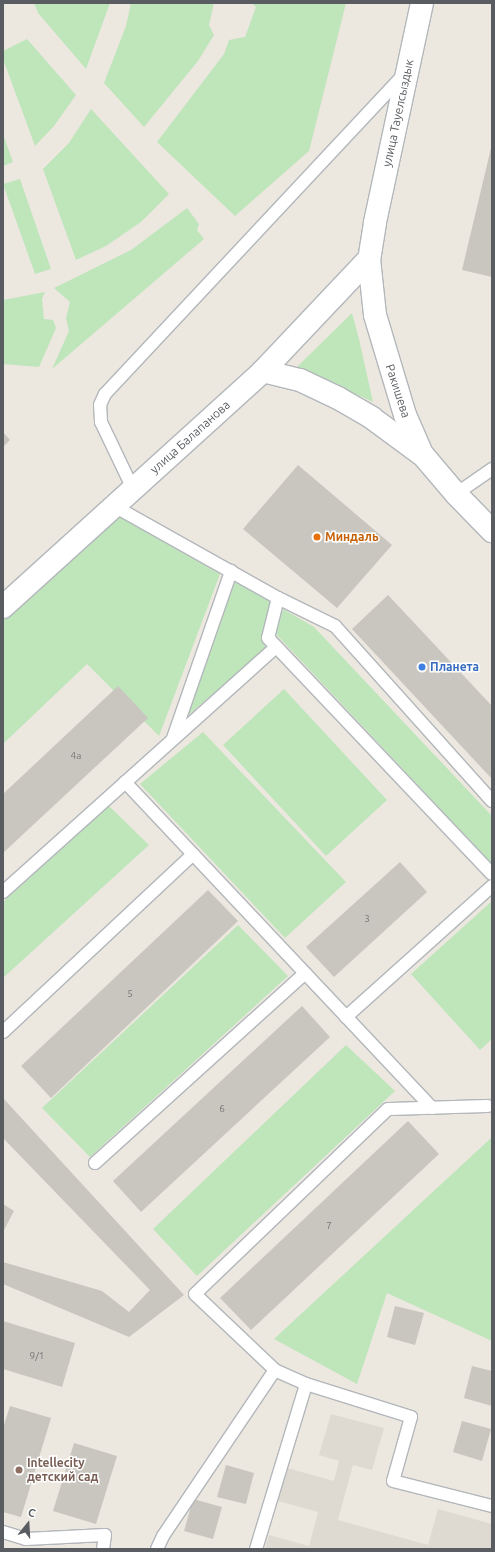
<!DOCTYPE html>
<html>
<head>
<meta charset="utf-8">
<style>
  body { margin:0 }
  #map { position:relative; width:495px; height:1552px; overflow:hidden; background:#ece8e0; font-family:Ubuntu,sans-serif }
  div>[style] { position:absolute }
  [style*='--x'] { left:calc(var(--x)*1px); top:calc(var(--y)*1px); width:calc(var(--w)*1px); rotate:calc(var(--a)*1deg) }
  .education>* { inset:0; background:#dedad1 }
  .green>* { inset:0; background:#bfe5bb }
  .building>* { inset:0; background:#c9c5bf }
  .roads { filter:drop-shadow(1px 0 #b3b7bb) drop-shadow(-1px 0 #b3b7bb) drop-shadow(0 1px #b3b7bb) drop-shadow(0 -1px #b3b7bb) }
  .lane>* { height:12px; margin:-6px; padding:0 6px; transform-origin:6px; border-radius:6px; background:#fff }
  .secondary>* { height:22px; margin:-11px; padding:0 11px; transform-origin:11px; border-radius:11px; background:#fff }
  .dots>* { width:11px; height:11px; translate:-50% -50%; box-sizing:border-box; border:2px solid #fff; border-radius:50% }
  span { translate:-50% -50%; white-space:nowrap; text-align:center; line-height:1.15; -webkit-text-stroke:3px #fff; paint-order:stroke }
  .number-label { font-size:10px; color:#757778 }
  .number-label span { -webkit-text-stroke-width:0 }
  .street-label { font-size:12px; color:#595d61 }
  .food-label { font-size:12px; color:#c56008; font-weight:700 }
  .left { translate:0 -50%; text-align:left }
  .shop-label { font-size:12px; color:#366cbe; font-weight:700 }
  .education-label { font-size:12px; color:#785e54; font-weight:700 }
  .frame { position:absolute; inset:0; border:4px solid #595d61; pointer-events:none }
  .north { position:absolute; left:8px; top:1504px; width:40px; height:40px; -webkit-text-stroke:3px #fff; paint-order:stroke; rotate:18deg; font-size:11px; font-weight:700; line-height:16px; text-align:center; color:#595d61 }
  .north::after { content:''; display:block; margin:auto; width:14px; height:18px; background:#595d61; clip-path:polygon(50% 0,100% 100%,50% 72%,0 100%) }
</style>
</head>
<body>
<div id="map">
  <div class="education">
    <div style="clip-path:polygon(331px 1414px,384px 1428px,372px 1470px,353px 1465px,338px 1520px,428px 1545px,438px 1509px,492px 1524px,492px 1549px,265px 1549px,269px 1535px,309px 1546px,318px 1512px,278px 1501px,287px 1468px,334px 1481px,339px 1461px,319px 1455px)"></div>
  </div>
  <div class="green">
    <div style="clip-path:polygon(34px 3px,110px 3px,86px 69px,38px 13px)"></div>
    <div style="clip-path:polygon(131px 3px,214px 3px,209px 25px,214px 35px,198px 61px,144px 127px,104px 83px,126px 26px)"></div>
    <div style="clip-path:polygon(252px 3px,346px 3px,309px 151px,235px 216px,157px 142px,224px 54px,229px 40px,245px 37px,256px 7px)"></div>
    <div style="clip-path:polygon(27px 39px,76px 95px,54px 126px,35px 146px,3px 59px,3px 51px)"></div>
    <div style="clip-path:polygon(91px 109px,169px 194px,141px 222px,106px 246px,76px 260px,43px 169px,69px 143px)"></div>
    <div style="clip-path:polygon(3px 134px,13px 162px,3px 166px)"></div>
    <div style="clip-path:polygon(20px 179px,51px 269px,35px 274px,3px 184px)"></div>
    <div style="clip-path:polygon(187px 208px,199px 224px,197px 230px,204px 239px,52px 369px,69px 331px,66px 318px,70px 302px,54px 288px,131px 250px)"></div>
    <div style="clip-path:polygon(45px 292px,42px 299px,44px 319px,53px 320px,56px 328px,39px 367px,3px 364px,3px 300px)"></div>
    <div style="clip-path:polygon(352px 313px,359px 339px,373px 402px,297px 367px)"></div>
    <div style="clip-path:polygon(116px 515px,220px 574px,159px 736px,87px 664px,3px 744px,3px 617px)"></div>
    <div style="clip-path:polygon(232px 581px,273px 600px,262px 639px,266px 649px,186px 717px)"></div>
    <div style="clip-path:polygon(283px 609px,314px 627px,492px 816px,492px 864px,275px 633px)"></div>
    <div style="clip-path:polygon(284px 689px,387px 800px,326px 856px,223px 745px)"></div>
    <div style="clip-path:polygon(203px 732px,346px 882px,285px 938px,140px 784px)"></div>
    <div style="clip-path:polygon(109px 806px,149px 845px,3px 978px,3px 902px)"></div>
    <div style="clip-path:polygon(492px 901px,492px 1039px,480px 1050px,411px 974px)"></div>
    <div style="clip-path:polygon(238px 925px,288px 976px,90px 1157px,42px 1108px)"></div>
    <div style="clip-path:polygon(346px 1045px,395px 1091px,197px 1276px,153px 1229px)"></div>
    <div style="clip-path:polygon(491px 1138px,492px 1140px,492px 1341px,387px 1293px,357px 1384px,274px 1339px)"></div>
  </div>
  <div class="building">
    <div style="clip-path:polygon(491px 148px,492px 148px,492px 277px,462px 270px)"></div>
    <div style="clip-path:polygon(3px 432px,10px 440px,3px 447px)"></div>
    <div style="clip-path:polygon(298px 465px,392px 545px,337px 608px,243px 529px)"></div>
    <div style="clip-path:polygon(388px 595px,492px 706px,492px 779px,352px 629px)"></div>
    <div style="clip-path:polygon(118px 686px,148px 718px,3px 853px,3px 794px)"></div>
    <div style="clip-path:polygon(400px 862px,427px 892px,334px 977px,306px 947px)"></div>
    <div style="clip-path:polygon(208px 890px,238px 921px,51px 1098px,21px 1066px)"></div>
    <div style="clip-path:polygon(302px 1006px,330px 1037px,141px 1212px,113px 1181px)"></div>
    <div style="clip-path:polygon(3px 1098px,184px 1295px,129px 1337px,3px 1284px,3px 1262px,102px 1291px,129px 1312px,150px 1290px,3px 1138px)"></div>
    <div style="clip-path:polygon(408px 1121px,439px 1154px,251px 1330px,220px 1298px)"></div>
    <div style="clip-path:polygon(3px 1204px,14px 1211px,3px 1232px)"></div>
    <div style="clip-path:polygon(395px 1306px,424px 1313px,415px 1345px,387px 1337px)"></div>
    <div style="clip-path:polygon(3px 1321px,75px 1343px,62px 1387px,3px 1369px)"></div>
    <div style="clip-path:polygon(472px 1366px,492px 1371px,492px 1406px,464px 1398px)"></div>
    <div style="clip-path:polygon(10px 1406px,51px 1418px,21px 1517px,3px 1512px,3px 1428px)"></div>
    <div style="clip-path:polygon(462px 1421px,491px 1429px,482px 1461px,453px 1452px)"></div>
    <div style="clip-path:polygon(74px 1443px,117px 1456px,96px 1524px,53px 1511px)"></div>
    <div style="clip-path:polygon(226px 1465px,254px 1473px,246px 1504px,217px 1497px)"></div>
    <div style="clip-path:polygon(193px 1499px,222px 1507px,213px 1539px,184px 1531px)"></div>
  </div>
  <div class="roads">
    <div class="lane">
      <div style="--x:133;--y:489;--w:74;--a:-115.5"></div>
      <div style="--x:101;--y:422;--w:17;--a:-93"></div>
      <div style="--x:100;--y:405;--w:12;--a:-66"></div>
      <div style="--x:105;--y:394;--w:437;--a:-46.9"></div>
      <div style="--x:456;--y:494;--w:44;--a:-34.8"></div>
      <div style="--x:114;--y:506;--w:188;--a:29.3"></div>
      <div style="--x:278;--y:598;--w:64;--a:26.2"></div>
      <div style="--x:335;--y:626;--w:235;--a:48.1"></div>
      <div style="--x:278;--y:598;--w:41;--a:104"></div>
      <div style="--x:268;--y:638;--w:325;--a:46.5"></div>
      <div style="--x:173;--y:738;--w:177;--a:-70.8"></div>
      <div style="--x:125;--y:782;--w:448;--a:46.7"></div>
      <div style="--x:3;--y:892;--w:367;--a:-41.9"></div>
      <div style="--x:346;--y:1017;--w:196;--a:-41.9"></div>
      <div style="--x:3;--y:1032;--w:260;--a:-43.1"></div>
      <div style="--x:95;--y:1163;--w:283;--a:-42.1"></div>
      <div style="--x:306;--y:1384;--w:34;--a:-156"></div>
      <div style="--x:275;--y:1370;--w:110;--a:-136.5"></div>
      <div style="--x:195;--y:1294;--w:267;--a:-43.8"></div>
      <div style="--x:388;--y:1109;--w:100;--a:-1.7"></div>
      <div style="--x:3;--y:1532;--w:24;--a:17"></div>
      <div style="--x:26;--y:1539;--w:79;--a:-2.9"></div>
      <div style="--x:105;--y:1535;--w:14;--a:98"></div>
      <div style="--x:157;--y:1549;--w:14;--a:-65"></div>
      <div style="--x:163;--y:1536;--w:200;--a:-56"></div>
      <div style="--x:256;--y:1549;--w:172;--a:-73.1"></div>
      <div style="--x:306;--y:1384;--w:110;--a:17.4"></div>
      <div style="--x:411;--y:1417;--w:66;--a:105.7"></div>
      <div style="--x:393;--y:1481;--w:102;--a:14.2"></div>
    </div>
    <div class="secondary">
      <div style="--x:422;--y:3;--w:225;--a:102.1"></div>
      <div style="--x:375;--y:223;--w:36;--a:99"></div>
      <div style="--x:369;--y:259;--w:56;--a:83.9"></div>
      <div style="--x:375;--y:315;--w:104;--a:73.3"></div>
      <div style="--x:405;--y:415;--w:43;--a:66.4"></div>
      <div style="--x:422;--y:454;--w:52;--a:49.6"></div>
      <div style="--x:456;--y:494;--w:52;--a:45.8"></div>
      <div style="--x:263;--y:371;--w:38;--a:14"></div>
      <div style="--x:300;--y:380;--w:42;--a:25.3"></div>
      <div style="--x:338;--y:398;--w:39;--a:30"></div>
      <div style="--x:372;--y:418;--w:61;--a:36.3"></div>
      <div style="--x:3;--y:607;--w:351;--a:-42.2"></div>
      <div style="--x:263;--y:371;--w:154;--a:-46.6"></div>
    </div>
  </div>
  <div class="dots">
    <div style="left:317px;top:537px;background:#e8710a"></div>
    <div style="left:422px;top:667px;background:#3f7fe0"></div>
    <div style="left:19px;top:1470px;background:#8d6e63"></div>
  </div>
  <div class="number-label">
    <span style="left:76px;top:756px">4а</span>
    <span style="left:367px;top:919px">3</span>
    <span style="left:130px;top:994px">5</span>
    <span style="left:222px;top:1109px">6</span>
    <span style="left:329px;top:1226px">7</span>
    <span style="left:37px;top:1356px">9/1</span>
  </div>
  <div class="street-label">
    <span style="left:398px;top:113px;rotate:-78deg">улица Тауелсыздык</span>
    <span style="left:398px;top:391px;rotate:72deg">Ракишева</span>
    <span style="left:190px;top:437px;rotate:-42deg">улица Балапанова</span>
  </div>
  <div class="food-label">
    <span class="left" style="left:325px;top:537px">Миндаль</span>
  </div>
  <div class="shop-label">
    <span class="left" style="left:430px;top:667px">Планета</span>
  </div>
  <div class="education-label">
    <span class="left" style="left:27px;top:1470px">Intellecity<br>детский сад</span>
  </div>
  <div class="frame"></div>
  <div class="north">С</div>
</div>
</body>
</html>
